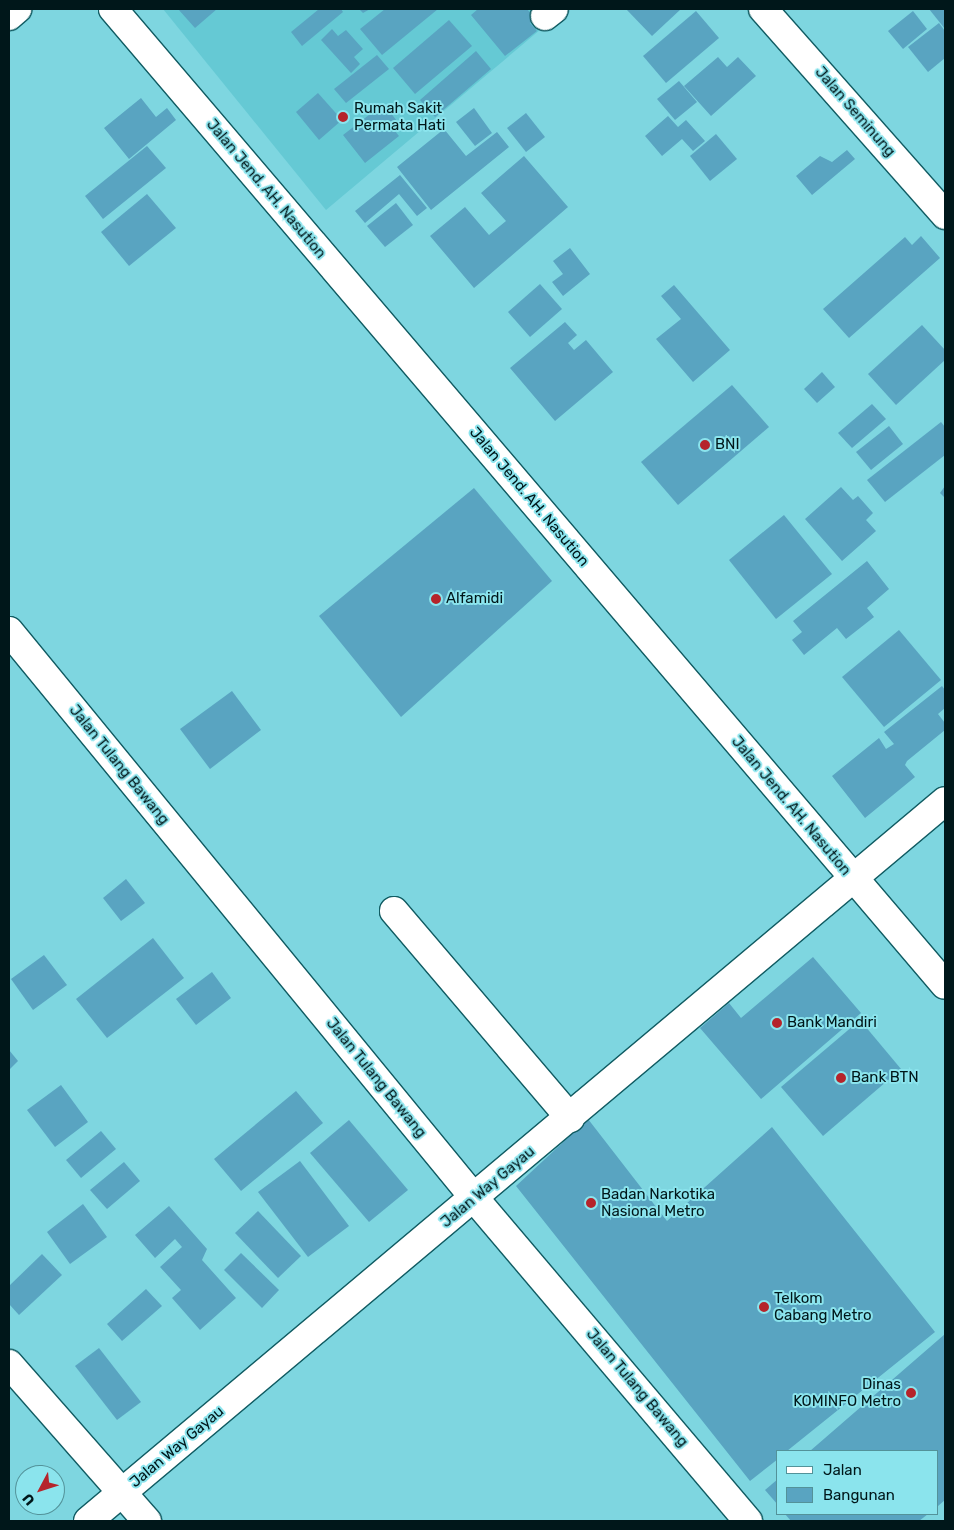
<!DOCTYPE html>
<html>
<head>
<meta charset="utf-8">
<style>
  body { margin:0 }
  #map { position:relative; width:954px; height:1530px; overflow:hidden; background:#7ed6e0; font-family:Rubik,sans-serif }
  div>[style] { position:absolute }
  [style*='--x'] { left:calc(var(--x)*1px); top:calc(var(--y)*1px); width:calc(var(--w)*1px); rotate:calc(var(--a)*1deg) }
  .built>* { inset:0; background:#65c9d4 }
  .building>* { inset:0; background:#59a4c1 }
  .roads { filter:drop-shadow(1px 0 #115c63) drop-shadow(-1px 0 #115c63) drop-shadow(0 1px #115c63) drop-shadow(0 -1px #115c63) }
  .minor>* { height:28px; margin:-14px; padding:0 14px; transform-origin:14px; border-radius:14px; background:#fff }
  .trunk>* { height:28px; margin:-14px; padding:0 14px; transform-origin:14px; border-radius:14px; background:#fff }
  .dots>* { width:14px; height:14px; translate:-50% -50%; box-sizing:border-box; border:2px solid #8be4ed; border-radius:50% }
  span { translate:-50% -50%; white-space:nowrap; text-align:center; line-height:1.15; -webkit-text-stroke:4px #8be4ed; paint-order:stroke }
  .poi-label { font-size:15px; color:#00171a }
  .left { translate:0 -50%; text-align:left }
  .right { translate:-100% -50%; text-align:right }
  .street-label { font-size:15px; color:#00171a }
  .frame { position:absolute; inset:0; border:10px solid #00171a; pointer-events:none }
  .legend { position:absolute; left:776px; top:1450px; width:162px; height:65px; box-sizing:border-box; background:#8be4ed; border:1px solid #539299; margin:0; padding:6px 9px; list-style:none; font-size:15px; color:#00171a }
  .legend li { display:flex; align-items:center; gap:10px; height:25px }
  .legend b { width:25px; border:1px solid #539299 }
  .north { position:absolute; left:15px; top:1465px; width:50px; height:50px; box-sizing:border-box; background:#8be4ed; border:1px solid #539299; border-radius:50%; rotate:230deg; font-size:14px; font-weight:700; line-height:20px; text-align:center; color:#00171a }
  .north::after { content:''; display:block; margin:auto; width:18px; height:22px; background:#b5242b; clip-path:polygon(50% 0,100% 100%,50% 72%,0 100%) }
</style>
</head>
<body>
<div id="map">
  <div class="built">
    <div style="clip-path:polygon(163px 9px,534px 9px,547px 24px,326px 210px)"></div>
  </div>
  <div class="building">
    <div style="clip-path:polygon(178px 9px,217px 9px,195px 28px)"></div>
    <div style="clip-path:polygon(319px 9px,341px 9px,343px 12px,302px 46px,291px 32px)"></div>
    <div style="clip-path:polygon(359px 9px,370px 9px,363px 13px)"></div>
    <div style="clip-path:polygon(385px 9px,438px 9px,382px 55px,360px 29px)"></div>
    <div style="clip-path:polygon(478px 9px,527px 9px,535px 18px,530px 23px,537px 31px,505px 56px,471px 15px)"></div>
    <div style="clip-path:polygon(626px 9px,681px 9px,652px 36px)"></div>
    <div style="clip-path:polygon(929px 9px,945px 9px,945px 29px)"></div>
    <div style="clip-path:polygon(696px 11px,719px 38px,666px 83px,643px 56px)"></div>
    <div style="clip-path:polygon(913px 11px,927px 29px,903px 49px,888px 31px)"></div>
    <div style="clip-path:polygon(449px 20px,472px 46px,415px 94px,393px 68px)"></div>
    <div style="clip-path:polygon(939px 23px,945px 31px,945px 58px,928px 72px,908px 47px)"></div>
    <div style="clip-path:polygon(332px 29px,338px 36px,346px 30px,363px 49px,354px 57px,360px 64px,351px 73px,321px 40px)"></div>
    <div style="clip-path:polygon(476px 51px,491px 69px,435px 117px,420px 100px)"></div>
    <div style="clip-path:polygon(377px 55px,389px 69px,346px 103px,334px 89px)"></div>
    <div style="clip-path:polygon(718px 57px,727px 67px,738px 57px,756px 76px,711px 116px,684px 86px)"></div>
    <div style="clip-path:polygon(679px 81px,697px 102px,675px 120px,657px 99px)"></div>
    <div style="clip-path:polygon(318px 93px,342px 120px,319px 140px,296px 112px)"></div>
    <div style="clip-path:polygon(141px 98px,156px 117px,167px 108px,176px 120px,129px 159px,104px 128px)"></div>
    <div style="clip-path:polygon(386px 107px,397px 121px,391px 126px,399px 136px,365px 163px,343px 135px,378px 108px,381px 111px)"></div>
    <div style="clip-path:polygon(474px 108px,492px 133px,475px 146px,456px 122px)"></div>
    <div style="clip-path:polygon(526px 113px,545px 137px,526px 152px,507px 128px)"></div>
    <div style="clip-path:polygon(668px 116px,678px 127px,686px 120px,705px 141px,693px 151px,682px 139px,662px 156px,645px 136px)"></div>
    <div style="clip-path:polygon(444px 129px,466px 156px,497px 132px,509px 147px,431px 210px,397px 167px)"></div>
    <div style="clip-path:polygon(716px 134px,737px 159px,710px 181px,690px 156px)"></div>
    <div style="clip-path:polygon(147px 146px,166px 168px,103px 219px,85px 196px)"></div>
    <div style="clip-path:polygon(847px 150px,855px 159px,812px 195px,796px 176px,820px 156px,832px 162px)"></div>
    <div style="clip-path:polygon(524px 156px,568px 207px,474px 288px,430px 236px,465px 207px,489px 235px,506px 221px,481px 193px)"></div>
    <div style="clip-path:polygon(400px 175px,427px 208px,417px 216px,399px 194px,365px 223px,355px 211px)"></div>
    <div style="clip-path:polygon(147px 194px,176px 228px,129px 266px,101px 232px)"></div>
    <div style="clip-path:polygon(396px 203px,413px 225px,385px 247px,367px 226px)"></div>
    <div style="clip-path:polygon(921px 236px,940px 258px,849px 338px,823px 309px,905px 237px,912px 245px)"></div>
    <div style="clip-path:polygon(570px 248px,590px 274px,563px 296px,552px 282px,563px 274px,553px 261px)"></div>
    <div style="clip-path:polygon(540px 284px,562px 309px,530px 337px,508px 312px)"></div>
    <div style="clip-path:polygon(674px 285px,730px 350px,693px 382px,656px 339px,681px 319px,661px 296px)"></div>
    <div style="clip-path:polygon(565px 322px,577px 335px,568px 343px,574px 350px,586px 340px,613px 372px,555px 421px,510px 368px)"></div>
    <div style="clip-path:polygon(922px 325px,945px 350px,945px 360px,896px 405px,868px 374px)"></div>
    <div style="clip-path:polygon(822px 372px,835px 387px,817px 403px,804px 389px)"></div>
    <div style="clip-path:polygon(732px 385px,769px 427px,678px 505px,641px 462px)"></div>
    <div style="clip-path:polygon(872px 404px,886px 419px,852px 448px,838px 433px)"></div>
    <div style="clip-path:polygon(941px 422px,945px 427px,945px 455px,885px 502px,867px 480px)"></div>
    <div style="clip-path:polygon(889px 426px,903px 444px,871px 470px,856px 452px)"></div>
    <div style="clip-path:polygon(945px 486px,945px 498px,940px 493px)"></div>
    <div style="clip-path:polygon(841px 487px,853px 500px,858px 496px,873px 513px,866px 520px,876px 531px,842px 561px,805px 519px)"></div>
    <div style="clip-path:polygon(474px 488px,552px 581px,401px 717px,319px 616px)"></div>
    <div style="clip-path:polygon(784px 515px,832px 574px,776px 619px,729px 560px)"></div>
    <div style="clip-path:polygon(867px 561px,889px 589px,867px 608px,874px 617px,846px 639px,837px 628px,804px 655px,792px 640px,802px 632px,793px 621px)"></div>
    <div style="clip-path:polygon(899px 630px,941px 680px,884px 727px,842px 677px)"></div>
    <div style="clip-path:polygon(942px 686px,945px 690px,945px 708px,938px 714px,945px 723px,945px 730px,907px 761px,905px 765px,915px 777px,865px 818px,832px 776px,879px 738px,886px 749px,894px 744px,884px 732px)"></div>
    <div style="clip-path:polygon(232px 691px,261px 730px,210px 769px,180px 729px)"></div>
    <div style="clip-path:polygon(126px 879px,145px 903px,121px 921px,103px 898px)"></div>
    <div style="clip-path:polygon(153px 938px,184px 978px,107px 1038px,76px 999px)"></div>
    <div style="clip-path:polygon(44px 955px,67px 985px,33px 1010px,11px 979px)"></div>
    <div style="clip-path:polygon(813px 957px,861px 1013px,761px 1099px,700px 1028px,729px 1003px,741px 1018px)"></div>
    <div style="clip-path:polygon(212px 972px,231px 998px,196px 1025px,176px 999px)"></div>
    <div style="clip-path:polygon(860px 1020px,901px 1069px,823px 1136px,781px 1087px)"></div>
    <div style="clip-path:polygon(9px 1050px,18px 1061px,9px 1070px)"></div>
    <div style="clip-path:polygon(61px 1085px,88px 1122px,55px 1147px,27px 1110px)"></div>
    <div style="clip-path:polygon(296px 1091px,323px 1123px,241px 1191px,214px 1159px)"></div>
    <div style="clip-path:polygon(588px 1119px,667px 1221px,772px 1127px,935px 1332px,787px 1451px,778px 1451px,778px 1459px,750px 1481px,516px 1186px)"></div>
    <div style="clip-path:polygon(349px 1120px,408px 1190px,369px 1222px,310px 1153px)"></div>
    <div style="clip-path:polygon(101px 1131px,116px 1149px,81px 1178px,66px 1160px)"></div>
    <div style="clip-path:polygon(300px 1161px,349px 1226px,308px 1257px,258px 1192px)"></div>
    <div style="clip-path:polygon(124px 1162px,140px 1181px,107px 1209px,90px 1190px)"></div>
    <div style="clip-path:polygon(83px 1204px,107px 1237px,70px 1264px,47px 1232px)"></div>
    <div style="clip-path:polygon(169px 1206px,207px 1249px,202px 1260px,236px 1298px,200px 1330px,172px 1298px,181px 1290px,160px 1267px,182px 1247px,175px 1239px,155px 1258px,135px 1235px)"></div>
    <div style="clip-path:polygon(258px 1211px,301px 1256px,278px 1278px,235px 1233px)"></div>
    <div style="clip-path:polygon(241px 1253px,279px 1290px,262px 1308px,224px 1270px)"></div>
    <div style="clip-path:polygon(42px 1254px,62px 1275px,19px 1315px,9px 1304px,9px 1286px)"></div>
    <div style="clip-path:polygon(146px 1289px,162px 1306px,122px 1341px,107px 1324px)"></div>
    <div style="clip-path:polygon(945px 1334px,945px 1500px,938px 1506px,938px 1451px,810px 1451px)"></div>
    <div style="clip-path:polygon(99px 1348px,141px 1402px,117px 1420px,75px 1366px)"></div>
    <div style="clip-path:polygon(778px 1479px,778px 1505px,765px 1490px)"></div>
    <div style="clip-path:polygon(785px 1514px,928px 1514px,919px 1521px,791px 1521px)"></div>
  </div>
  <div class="roads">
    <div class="minor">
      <div style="--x:763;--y:9;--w:275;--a:48.5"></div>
      <div style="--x:9;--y:16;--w:11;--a:-41"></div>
      <div style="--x:545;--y:16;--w:11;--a:-38"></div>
      <div style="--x:9;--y:631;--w:735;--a:50.63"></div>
      <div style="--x:475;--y:1199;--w:422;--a:49.7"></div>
      <div style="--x:394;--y:911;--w:272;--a:49.6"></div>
      <div style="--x:9;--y:1364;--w:209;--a:48.7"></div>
      <div style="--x:88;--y:1521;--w:1119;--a:-40.03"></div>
    </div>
    <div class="trunk">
      <div style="--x:113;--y:9;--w:1282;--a:49.55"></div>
    </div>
  </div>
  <div class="dots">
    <div style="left:343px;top:117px;background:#b5242b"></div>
    <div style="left:705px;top:445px;background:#b5242b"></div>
    <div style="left:436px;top:599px;background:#b5242b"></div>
    <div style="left:777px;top:1023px;background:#b5242b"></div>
    <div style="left:841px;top:1078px;background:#b5242b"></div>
    <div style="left:591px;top:1203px;background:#b5242b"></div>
    <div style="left:764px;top:1307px;background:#b5242b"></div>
    <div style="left:911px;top:1393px;background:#b5242b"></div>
  </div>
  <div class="poi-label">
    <span class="left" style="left:354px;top:117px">Rumah Sakit<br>Permata Hati</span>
    <span class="left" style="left:715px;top:445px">BNI</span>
    <span class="left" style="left:446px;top:599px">Alfamidi</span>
    <span class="left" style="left:787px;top:1023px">Bank Mandiri</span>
    <span class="left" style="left:851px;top:1078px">Bank BTN</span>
    <span class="left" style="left:601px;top:1203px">Badan Narkotika<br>Nasional Metro</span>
    <span class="left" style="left:774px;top:1307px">Telkom<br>Cabang Metro</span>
    <span class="right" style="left:901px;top:1393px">Dinas<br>KOMINFO Metro</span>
  </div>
  <div class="street-label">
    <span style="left:855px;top:112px;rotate:49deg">Jalan Seminung</span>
    <span style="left:266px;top:189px;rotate:50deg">Jalan Jend. AH. Nasution</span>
    <span style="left:529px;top:497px;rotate:50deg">Jalan Jend. AH. Nasution</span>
    <span style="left:119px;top:765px;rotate:51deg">Jalan Tulang Bawang</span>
    <span style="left:791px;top:806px;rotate:50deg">Jalan Jend. AH. Nasution</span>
    <span style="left:376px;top:1078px;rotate:51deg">Jalan Tulang Bawang</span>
    <span style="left:488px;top:1187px;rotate:-40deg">Jalan Way Gayau</span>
    <span style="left:637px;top:1388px;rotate:50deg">Jalan Tulang Bawang</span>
    <span style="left:177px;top:1447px;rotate:-40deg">Jalan Way Gayau</span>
  </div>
  <div class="frame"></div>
  <ul class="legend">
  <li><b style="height:6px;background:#fff"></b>Jalan</li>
  <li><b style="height:14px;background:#59a4c1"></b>Bangunan</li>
  </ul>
  <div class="north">U</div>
</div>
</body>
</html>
